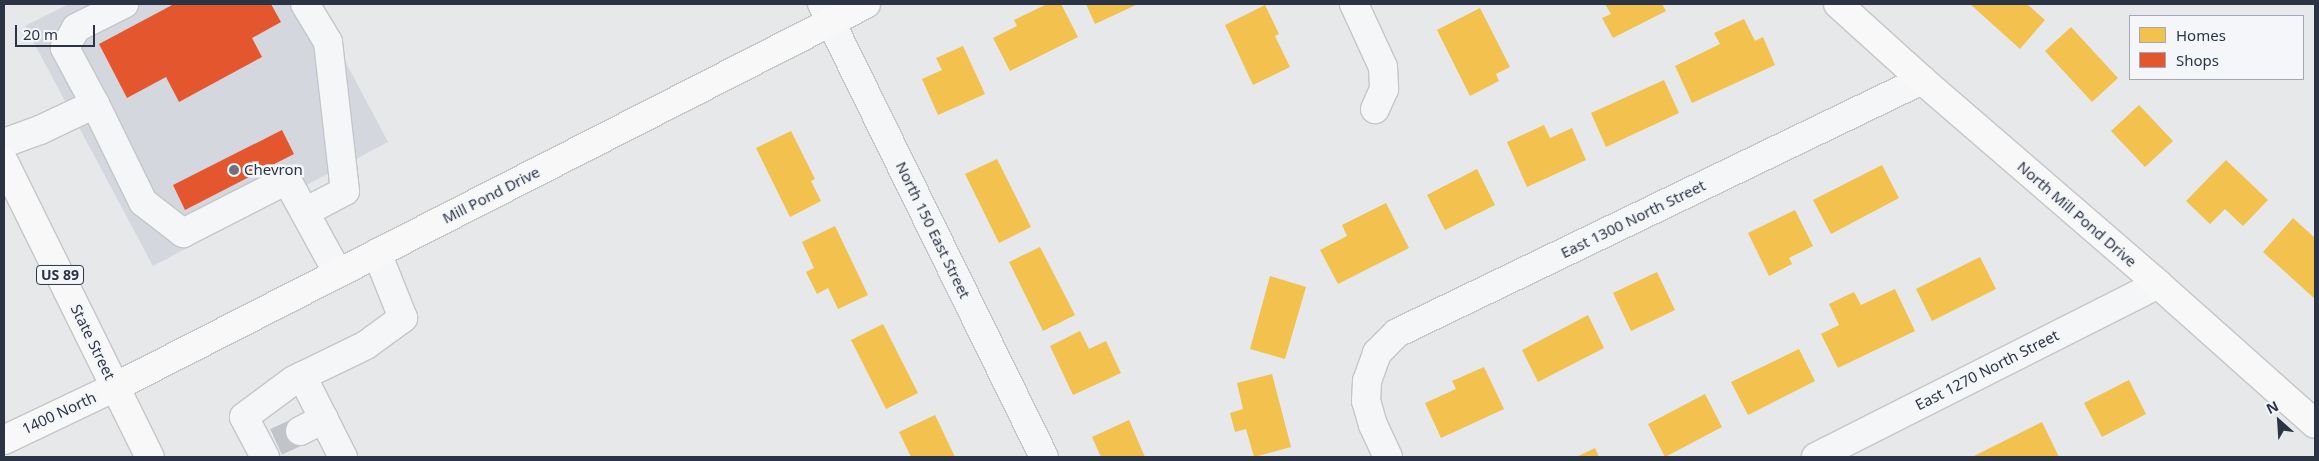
<!DOCTYPE html>
<html>
<head>
<meta charset="utf-8">
<style>
  body { margin:0 }
  #map { position:relative; width:2319px; height:461px; overflow:hidden; background:#e6e8ea; font-family:"Noto Sans",sans-serif }
  div>[style] { position:absolute }
  [style*='--x'] { left:calc(var(--x)*1px); top:calc(var(--y)*1px); width:calc(var(--w)*1px); rotate:calc(var(--a)*1deg) }
  .built>* { inset:0; background:#d4d7dd }
  .homes>* { inset:0; background:#f2c14e }
  .shops>* { inset:0; background:#e4572e }
  .minor-tunnel>* { height:28px; margin-top:-14px; transform-origin:0; background:repeating-linear-gradient(90deg,#c1c4c9 0 28px,transparent 0 42px) }
  .roads { filter:drop-shadow(1px 0 #c4c6c8) drop-shadow(-1px 0 #c4c6c8) drop-shadow(0 1px #c4c6c8) drop-shadow(0 -1px #c4c6c8) }
  .minor>* { height:28px; margin:-14px; padding:0 14px; transform-origin:14px; border-radius:14px; background:#f5f6f7 }
  .major>* { height:28px; margin:-14px; padding:0 14px; transform-origin:14px; border-radius:14px; background:#f8f8f8 }
  .dots>* { width:14px; height:14px; translate:-50% -50%; box-sizing:border-box; border:2px solid #f4f6f9; border-radius:50% }
  span { translate:-50% -50%; white-space:nowrap; text-align:center; line-height:1.15; -webkit-text-stroke:5px #f4f6f9; paint-order:stroke }
  .shield-label span { padding:1px 4px; background:#f4f6f9; border:1px solid; border-radius:4px; -webkit-text-stroke-width:0 }
  .shield-label { font-size:14px; color:#2b3445; font-weight:700 }
  .poi-label { font-size:15px; color:#2b3445 }
  .left { translate:0 -50%; text-align:left }
  .street-label { font-size:15px; color:#2b3445 }
  .frame { position:absolute; inset:0; border:5px solid #2b3445; pointer-events:none }
  .legend { position:absolute; left:2129px; top:15px; width:175px; height:65px; box-sizing:border-box; background:#f4f6f9; border:1px solid #a4a8b1; margin:0; padding:6px 9px; list-style:none; font-size:15px; color:#2b3445 }
  .legend li { display:flex; align-items:center; gap:10px; height:25px }
  .legend b { width:25px; border:1px solid #a4a8b1 }
  .north { position:absolute; left:2254px; top:396px; width:50px; height:50px; -webkit-text-stroke:4px #f4f6f9; paint-order:stroke; rotate:334deg; font-size:14px; font-weight:700; line-height:20px; text-align:center; color:#2b3445 }
  .north::after { content:''; display:block; margin:auto; width:18px; height:22px; background:#2b3445; clip-path:polygon(50% 0,100% 100%,50% 72%,0 100%) }
  .scale { position:absolute; left:15px; top:25px; width:80px; height:22px; box-sizing:border-box; border:2px solid #2b3445; border-top:0; padding-left:6px; font-size:15px; line-height:18px; white-space:nowrap; color:#2b3445; -webkit-text-stroke:4px #f4f6f9; paint-order:stroke }
</style>
</head>
<body>
<div id="map">
  <div class="built">
    <div style="clip-path:polygon(69px 4px,315px 4px,388px 142px,153px 266px,25px 26px)"></div>
  </div>
  <div class="homes">
    <div style="clip-path:polygon(1047px 4px,1061px 4px,1078px 37px,1010px 71px,993px 38px,1017px 26px,1014px 20px)"></div>
    <div style="clip-path:polygon(1086px 4px,1138px 4px,1095px 24px)"></div>
    <div style="clip-path:polygon(1605px 4px,1662px 4px,1666px 11px,1613px 38px,1602px 18px,1611px 14px)"></div>
    <div style="clip-path:polygon(1970px 4px,2027px 4px,2045px 20px,2020px 49px)"></div>
    <div style="clip-path:polygon(1265px 5px,1279px 34px,1275px 36px,1290px 67px,1253px 85px,1225px 25px)"></div>
    <div style="clip-path:polygon(1480px 8px,1510px 67px,1496px 74px,1499px 81px,1470px 96px,1437px 30px)"></div>
    <div style="clip-path:polygon(1744px 19px,1755px 41px,1763px 37px,1775px 65px,1692px 103px,1675px 66px,1720px 44px,1714px 33px)"></div>
    <div style="clip-path:polygon(2071px 27px,2118px 78px,2092px 102px,2045px 51px)"></div>
    <div style="clip-path:polygon(963px 46px,985px 94px,938px 115px,922px 79px,942px 70px,936px 58px)"></div>
    <div style="clip-path:polygon(1664px 80px,1679px 113px,1606px 147px,1591px 113px)"></div>
    <div style="clip-path:polygon(2139px 105px,2173px 141px,2145px 167px,2111px 131px)"></div>
    <div style="clip-path:polygon(1544px 125px,1550px 138px,1572px 128px,1586px 160px,1527px 187px,1507px 142px)"></div>
    <div style="clip-path:polygon(791px 131px,815px 179px,811px 181px,821px 201px,790px 217px,756px 148px)"></div>
    <div style="clip-path:polygon(997px 159px,1031px 227px,999px 243px,965px 174px)"></div>
    <div style="clip-path:polygon(2226px 160px,2268px 200px,2243px 226px,2225px 209px,2210px 224px,2186px 201px)"></div>
    <div style="clip-path:polygon(1882px 165px,1899px 198px,1831px 234px,1813px 200px)"></div>
    <div style="clip-path:polygon(1477px 169px,1495px 205px,1445px 230px,1427px 195px)"></div>
    <div style="clip-path:polygon(1386px 203px,1409px 248px,1338px 284px,1320px 250px,1347px 236px,1342px 225px)"></div>
    <div style="clip-path:polygon(1795px 210px,1813px 246px,1789px 258px,1792px 264px,1769px 276px,1748px 233px)"></div>
    <div style="clip-path:polygon(2293px 218px,2315px 238px,2315px 299px,2263px 252px)"></div>
    <div style="clip-path:polygon(835px 226px,868px 295px,838px 309px,828px 288px,817px 294px,806px 272px,814px 268px,802px 242px)"></div>
    <div style="clip-path:polygon(1040px 247px,1075px 315px,1043px 331px,1009px 262px)"></div>
    <div style="clip-path:polygon(1980px 257px,1996px 289px,1932px 321px,1916px 289px)"></div>
    <div style="clip-path:polygon(1657px 272px,1675px 310px,1631px 331px,1613px 293px)"></div>
    <div style="clip-path:polygon(1270px 276px,1306px 287px,1285px 359px,1250px 349px)"></div>
    <div style="clip-path:polygon(1895px 289px,1915px 331px,1838px 368px,1821px 334px,1839px 325px,1829px 304px,1854px 292px,1861px 305px)"></div>
    <div style="clip-path:polygon(1588px 315px,1604px 348px,1538px 382px,1522px 350px)"></div>
    <div style="clip-path:polygon(883px 324px,918px 393px,886px 409px,851px 340px)"></div>
    <div style="clip-path:polygon(1080px 331px,1089px 349px,1106px 341px,1121px 373px,1073px 395px,1050px 346px)"></div>
    <div style="clip-path:polygon(1799px 349px,1815px 381px,1748px 415px,1731px 382px)"></div>
    <div style="clip-path:polygon(1484px 367px,1504px 409px,1441px 438px,1425px 403px,1456px 389px,1452px 381px)"></div>
    <div style="clip-path:polygon(1272px 374px,1291px 447px,1254px 457px,1246px 429px,1235px 432px,1230px 413px,1243px 409px,1237px 383px)"></div>
    <div style="clip-path:polygon(2129px 380px,2146px 414px,2102px 437px,2084px 403px)"></div>
    <div style="clip-path:polygon(1705px 394px,1722px 427px,1665px 457px,1648px 424px)"></div>
    <div style="clip-path:polygon(935px 415px,955px 457px,911px 457px,899px 432px)"></div>
    <div style="clip-path:polygon(1129px 420px,1145px 457px,1101px 457px,1092px 437px)"></div>
    <div style="clip-path:polygon(2042px 422px,2059px 457px,1972px 457px)"></div>
    <div style="clip-path:polygon(1595px 448px,1599px 457px,1576px 457px)"></div>
  </div>
  <div class="shops">
    <div style="clip-path:polygon(174px 4px,271px 4px,281px 22px,252px 38px,262px 57px,179px 102px,166px 77px,127px 98px,99px 44px)"></div>
    <div style="clip-path:polygon(282px 130px,294px 154px,185px 210px,173px 185px)"></div>
  </div>
  <div class="minor-tunnel">
    <div style="--x:276;--y:442;--w:26;--a:-25"></div>
  </div>
  <div class="roads">
    <div class="minor">
      <div style="--x:822;--y:4;--w:504;--a:63.89"></div>
      <div style="--x:1354;--y:4;--w:69;--a:65.3"></div>
      <div style="--x:1383;--y:67;--w:22;--a:87"></div>
      <div style="--x:1384;--y:89;--w:22;--a:114"></div>
      <div style="--x:95;--y:104;--w:64;--a:-118.2"></div>
      <div style="--x:65;--y:48;--w:23;--a:-61"></div>
      <div style="--x:76;--y:28;--w:54;--a:-26.6"></div>
      <div style="--x:4;--y:143;--w:38;--a:-20"></div>
      <div style="--x:40;--y:130;--w:61;--a:-25.3"></div>
      <div style="--x:95;--y:104;--w:109;--a:63.9"></div>
      <div style="--x:143;--y:202;--w:51;--a:37.8"></div>
      <div style="--x:183;--y:233;--w:117;--a:-27"></div>
      <div style="--x:287;--y:180;--w:106;--a:61.3"></div>
      <div style="--x:305;--y:212;--w:45;--a:-27.7"></div>
      <div style="--x:345;--y:191;--w:150;--a:-96.5"></div>
      <div style="--x:328;--y:42;--w:44;--a:-121.2"></div>
      <div style="--x:302;--y:376;--w:91;--a:63.2"></div>
      <div style="--x:300;--y:431;--w:27;--a:-27"></div>
      <div style="--x:265;--y:457;--w:45;--a:-117.7"></div>
      <div style="--x:244;--y:417;--w:62;--a:-36.5"></div>
      <div style="--x:294;--y:380;--w:80;--a:-25.9"></div>
      <div style="--x:366;--y:345;--w:46;--a:-36.1"></div>
      <div style="--x:403;--y:318;--w:70;--a:-111.8"></div>
      <div style="--x:1388;--y:457;--w:35;--a:-115"></div>
      <div style="--x:1373;--y:425;--w:25;--a:-106"></div>
      <div style="--x:1366;--y:401;--w:20;--a:-87"></div>
      <div style="--x:1367;--y:381;--w:30;--a:-70"></div>
      <div style="--x:1377;--y:353;--w:28;--a:-45"></div>
      <div style="--x:1397;--y:333;--w:583;--a:-25.73"></div>
      <div style="--x:1816;--y:457;--w:383;--a:-26.8"></div>
    </div>
    <div class="major">
      <div style="--x:1838;--y:4;--w:113;--a:42.1"></div>
      <div style="--x:1922;--y:80;--w:312;--a:40.8"></div>
      <div style="--x:2158;--y:284;--w:210;--a:41.7"></div>
      <div style="--x:4;--y:162;--w:329;--a:63.7"></div>
      <div style="--x:4;--y:440;--w:123;--a:-25.5"></div>
      <div style="--x:115;--y:387;--w:843;--a:-27.02"></div>
    </div>
  </div>
  <div class="dots">
    <div style="left:234px;top:170px;background:#6c737f"></div>
  </div>
  <div class="shield-label">
    <span style="left:60px;top:275px">US 89</span>
  </div>
  <div class="poi-label">
    <span class="left" style="left:244px;top:170px">Chevron</span>
  </div>
  <div class="street-label">
    <span style="left:491px;top:195px;rotate:-27deg">Mill Pond Drive</span>
    <span style="left:2077px;top:214px;rotate:41deg">North Mill Pond Drive</span>
    <span style="left:1633px;top:219px;rotate:-26deg">East 1300 North Street</span>
    <span style="left:933px;top:230px;rotate:64deg">North 150 East Street</span>
    <span style="left:93px;top:342px;rotate:64deg">State Street</span>
    <span style="left:1987px;top:370px;rotate:-27deg">East 1270 North Street</span>
    <span style="left:59px;top:413px;rotate:-25deg">1400 North</span>
  </div>
  <div class="frame"></div>
  <ul class="legend">
  <li><b style="height:14px;background:#f2c14e"></b>Homes</li>
  <li><b style="height:14px;background:#e4572e"></b>Shops</li>
  </ul>
  <div class="north">N</div>
  <div class="scale">20 m</div>
</div>
</body>
</html>
